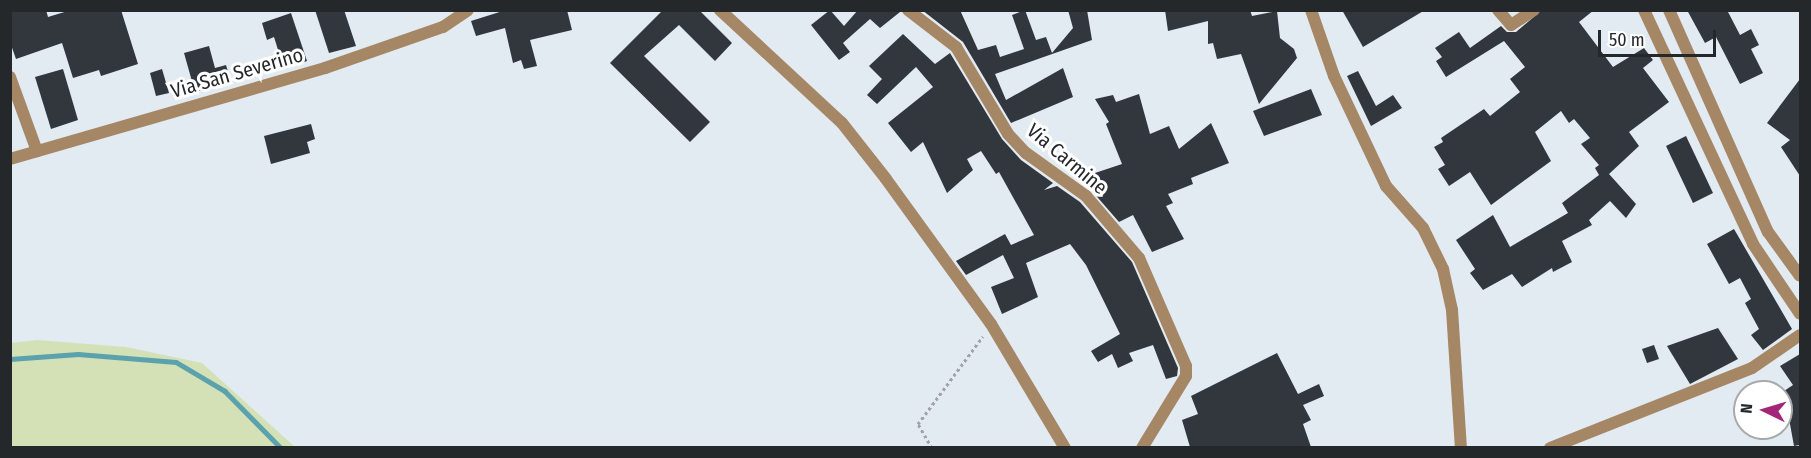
<!DOCTYPE html>
<html>
<head>
<meta charset="utf-8">
<style>
  body { margin:0 }
  #map { position:relative; width:1811px; height:458px; overflow:hidden; background:#e2eaf2; font-family:"Fira Sans Condensed",sans-serif }
  div>[style] { position:absolute }
  [style*='--x'] { left:calc(var(--x)*1px); top:calc(var(--y)*1px); width:calc(var(--w)*1px); rotate:calc(var(--a)*1deg) }
  .green>* { inset:0; background:#d4e1b7 }
  .stream>* { height:4.5px; margin:-2.25px; padding:0 2.25px; transform-origin:2.25px; border-radius:2.25px; background:#5ca2ac }
  .building>* { inset:0; background:#31373d }
  .path>* { height:3px; margin-top:-1.5px; transform-origin:0; background:repeating-linear-gradient(90deg,#9ea4aa 0 3px,transparent 0 6px) }
  .street>* { height:12px; margin:-6px; padding:0 6px; transform-origin:6px; border-radius:6px; background:#a58665 }
  span { translate:-50% -50%; white-space:nowrap; text-align:center; line-height:1.15; -webkit-text-stroke:6px #fff; paint-order:stroke }
  .street-label { font-size:20px; color:#25282b }
  .frame { position:absolute; inset:0; border:12px solid #25282b; pointer-events:none }
  .north { position:absolute; left:1733px; top:380px; width:60px; height:60px; box-sizing:border-box; background:#fff; border:2px solid #a8a9aa; border-radius:50%; rotate:275deg; font-size:16px; font-weight:700; line-height:24px; text-align:center; color:#25282b }
  .north::after { content:''; display:block; margin:auto; width:21px; height:27px; background:#a32578; clip-path:polygon(50% 0,100% 100%,50% 72%,0 100%) }
  .scale { position:absolute; left:1598px; top:30px; width:118px; height:27px; box-sizing:border-box; border:3px solid #25282b; border-top:0; padding-left:8px; font-size:18px; line-height:21px; white-space:nowrap; color:#25282b; -webkit-text-stroke:4px #fff; paint-order:stroke }
</style>
</head>
<body>
<div id="map">
  <div class="green">
    <div style="clip-path:polygon(37px 340px,126px 347px,202px 363px,295px 447px,11px 447px,11px 343px)"></div>
  </div>
  <div class="stream">
    <div style="--x:10;--y:359;--w:68;--a:-4.2"></div>
    <div style="--x:78;--y:354;--w:98;--a:4.7"></div>
    <div style="--x:176;--y:362;--w:57;--a:30.6"></div>
    <div style="--x:225;--y:391;--w:80;--a:45.5"></div>
  </div>
  <div class="building">
    <div style="clip-path:polygon(10px 10px,46px 10px,48px 17px,71px 10px,121px 10px,138px 64px,101px 76px,99px 70px,73px 78px,62px 43px,16px 59px,10px 42px)"></div>
    <div style="clip-path:polygon(315px 10px,344px 10px,356px 46px,329px 53px)"></div>
    <div style="clip-path:polygon(506px 10px,567px 10px,572px 30px,530px 40px,537px 66px,524px 69px,521px 60px,513px 63px,505px 28px,476px 36px,471px 21px)"></div>
    <div style="clip-path:polygon(663px 10px,699px 10px,732px 43px,715px 61px,679px 25px,644px 56px,710px 122px,690px 142px,610px 63px)"></div>
    <div style="clip-path:polygon(830px 10px,844px 26px,858px 10px,900px 12px,880px 28px,870px 19px,843px 43px,850px 52px,839px 60px,811px 25px)"></div>
    <div style="clip-path:polygon(922px 10px,960px 10px,978px 50px,996px 45px,1000px 57px,1024px 49px,1012px 15px,1025px 10px,1036px 40px,1046px 37px,1052px 53px,1073px 28px,1068px 10px,1087px 10px,1092px 40px,995px 74px,1006px 100px,1063px 68px,1073px 97px,1011px 123px,963px 42px)"></div>
    <div style="clip-path:polygon(1165px 10px,1250px 10px,1252px 16px,1277px 11px,1280px 38px,1294px 49px,1297px 58px,1259px 104px,1241px 54px,1217px 59px,1213px 43px,1208px 44px,1208px 21px,1168px 31px)"></div>
    <div style="clip-path:polygon(1342px 10px,1425px 10px,1363px 47px)"></div>
    <div style="clip-path:polygon(1542px 10px,1594px 10px,1579px 22px,1613px 67px,1644px 48px,1653px 60px,1643px 68px,1669px 102px,1629px 132px,1639px 146px,1609px 174px,1636px 204px,1626px 218px,1610px 201px,1589px 220px,1592px 225px,1562px 241px,1572px 262px,1553px 272px,1552px 268px,1522px 287px,1512px 274px,1483px 290px,1470px 273px,1475px 269px,1456px 240px,1493px 215px,1510px 247px,1568px 213px,1562px 203px,1599px 175px,1595px 168px,1599px 165px,1581px 144px,1590px 138px,1574px 119px,1569px 123px,1561px 111px,1535px 132px,1551px 161px,1491px 205px,1470px 172px,1449px 186px,1438px 169px,1445px 165px,1434px 147px,1443px 142px,1441px 138px,1484px 109px,1490px 116px,1520px 92px,1510px 79px,1525px 67px,1504px 41px,1446px 77px,1436px 61px,1442px 57px,1435px 48px,1459px 32px,1470px 48px,1501px 26px,1507px 32px,1516px 32px)"></div>
    <div style="clip-path:polygon(1687px 10px,1727px 10px,1740px 35px,1751px 29px,1759px 45px,1751px 49px,1763px 73px,1740px 84px,1716px 37px,1705px 43px)"></div>
    <div style="clip-path:polygon(291px 13px,307px 61px,284px 69px,274px 37px,267px 40px,262px 23px)"></div>
    <div style="clip-path:polygon(903px 34px,935px 64px,950px 53px,1002px 139px,1021px 160px,1053px 183px,1044px 190px,1057px 186px,1080px 202px,1132px 262px,1178px 368px,1177px 376px,1166px 379px,1153px 345px,1129px 353px,1133px 361px,1118px 368px,1112px 354px,1098px 362px,1091px 351px,1120px 334px,1086px 265px,1070px 244px,1026px 263px,1038px 297px,1002px 314px,991px 287px,1014px 278px,1003px 255px,966px 275px,956px 261px,1005px 234px,1011px 245px,1034px 235px,999px 172px,996px 174px,981px 151px,967px 159px,973px 170px,947px 193px,923px 142px,911px 152px,888px 123px,933px 87px,916px 67px,877px 104px,867px 95px,882px 79px,869px 66px)"></div>
    <div style="clip-path:polygon(209px 46px,215px 68px,226px 65px,231px 82px,195px 92px,184px 53px)"></div>
    <div style="clip-path:polygon(63px 69px,78px 120px,51px 129px,35px 77px)"></div>
    <div style="clip-path:polygon(162px 69px,169px 93px,156px 96px,150px 73px)"></div>
    <div style="clip-path:polygon(1358px 71px,1376px 106px,1393px 95px,1402px 108px,1371px 126px,1347px 76px)"></div>
    <div style="clip-path:polygon(1800px 79px,1800px 176px,1781px 147px,1790px 140px,1767px 123px)"></div>
    <div style="clip-path:polygon(1311px 89px,1322px 115px,1264px 136px,1253px 111px)"></div>
    <div style="clip-path:polygon(1139px 94px,1150px 134px,1169px 126px,1179px 149px,1211px 123px,1229px 163px,1191px 178px,1193px 184px,1168px 194px,1173px 203px,1166px 206px,1184px 239px,1152px 252px,1133px 215px,1119px 222px,1092px 191px,1077px 179px,1122px 164px,1106px 124px,1109px 122px,1095px 99px,1113px 95px,1116px 102px)"></div>
    <div style="clip-path:polygon(311px 124px,315px 139px,307px 142px,310px 153px,271px 164px,264px 136px)"></div>
    <div style="clip-path:polygon(1686px 136px,1713px 193px,1693px 203px,1666px 146px)"></div>
    <div style="clip-path:polygon(1734px 229px,1792px 329px,1763px 350px,1751px 335px,1759px 329px,1745px 303px,1751px 299px,1740px 278px,1729px 284px,1707px 244px)"></div>
    <div style="clip-path:polygon(1718px 328px,1738px 359px,1690px 384px,1667px 346px)"></div>
    <div style="clip-path:polygon(1654px 345px,1659px 359px,1647px 363px,1642px 349px)"></div>
    <div style="clip-path:polygon(1277px 353px,1298px 394px,1319px 384px,1324px 396px,1303px 405px,1311px 420px,1303px 424px,1311px 447px,1190px 447px,1182px 420px,1198px 414px,1191px 396px)"></div>
    <div style="clip-path:polygon(1800px 354px,1800px 445px,1794px 446px,1784px 391px,1793px 385px,1780px 366px)"></div>
  </div>
  <div class="path">
    <div style="--x:932;--y:448;--w:28;--a:-120"></div>
    <div style="--x:918;--y:424;--w:109;--a:-53.5"></div>
  </div>
  <div class="street">
    <div style="--x:720;--y:10;--w:166;--a:42.8"></div>
    <div style="--x:842;--y:123;--w:71;--a:51.8"></div>
    <div style="--x:886;--y:179;--w:179;--a:54.1"></div>
    <div style="--x:991;--y:324;--w:144;--a:59.2"></div>
    <div style="--x:908;--y:10;--w:61;--a:37.6"></div>
    <div style="--x:956;--y:47;--w:101;--a:59.1"></div>
    <div style="--x:1008;--y:134;--w:26;--a:47"></div>
    <div style="--x:1026;--y:153;--w:74;--a:35.6"></div>
    <div style="--x:1086;--y:196;--w:82;--a:49.5"></div>
    <div style="--x:1139;--y:258;--w:118;--a:66.5"></div>
    <div style="--x:1186;--y:366;--w:10;--a:90"></div>
    <div style="--x:1186;--y:376;--w:84;--a:121.4"></div>
    <div style="--x:1311;--y:10;--w:70;--a:70.8"></div>
    <div style="--x:1334;--y:76;--w:122;--a:64.7"></div>
    <div style="--x:1386;--y:186;--w:56;--a:48.6"></div>
    <div style="--x:1423;--y:228;--w:46;--a:64"></div>
    <div style="--x:1443;--y:269;--w:42;--a:77.6"></div>
    <div style="--x:1452;--y:310;--w:138;--a:86.3"></div>
    <div style="--x:1498;--y:10;--w:20;--a:49"></div>
    <div style="--x:1511;--y:25;--w:27;--a:-33"></div>
    <div style="--x:1644;--y:10;--w:258;--a:65"></div>
    <div style="--x:1753;--y:244;--w:84;--a:56.1"></div>
    <div style="--x:1669;--y:10;--w:243;--a:66"></div>
    <div style="--x:1768;--y:232;--w:54;--a:54"></div>
    <div style="--x:10;--y:77;--w:79;--a:70"></div>
    <div style="--x:10;--y:159;--w:328;--a:-16.1"></div>
    <div style="--x:325;--y:68;--w:125;--a:-19.2"></div>
    <div style="--x:443;--y:27;--w:30;--a:-34"></div>
    <div style="--x:1550;--y:448;--w:217;--a:-21.6"></div>
    <div style="--x:1752;--y:368;--w:58;--a:-34.5"></div>
  </div>
  <div class="street-label">
    <span style="left:237px;top:73px;rotate:-16deg">Via San Severino</span>
    <span style="left:1067px;top:159px;rotate:40deg">Via Carmine</span>
  </div>
  <div class="frame"></div>
  <div class="north">N</div>
  <div class="scale">50 m</div>
</div>
</body>
</html>
